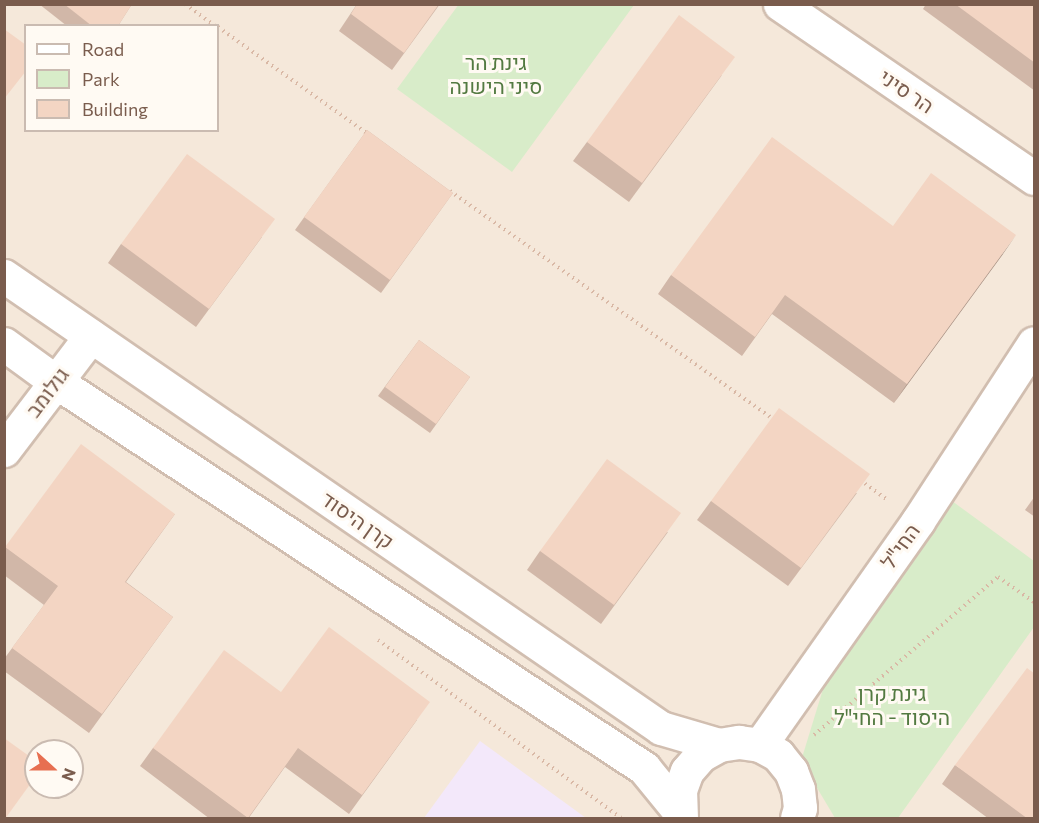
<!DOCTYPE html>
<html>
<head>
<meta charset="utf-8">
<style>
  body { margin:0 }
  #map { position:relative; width:1039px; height:823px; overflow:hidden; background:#fdf6ec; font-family:Commissioner,Heebo,sans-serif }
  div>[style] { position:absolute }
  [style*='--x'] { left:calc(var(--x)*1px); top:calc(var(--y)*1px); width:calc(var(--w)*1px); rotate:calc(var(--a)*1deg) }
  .residential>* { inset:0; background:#f5e8da }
  .education>* { inset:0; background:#f3e8fa }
  .green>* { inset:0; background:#d8ecc9 }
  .path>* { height:4px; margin-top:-2px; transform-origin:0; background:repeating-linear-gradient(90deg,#d9b8a5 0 1.5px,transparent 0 6px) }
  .roads { filter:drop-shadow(2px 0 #d1beb0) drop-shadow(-2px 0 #d1beb0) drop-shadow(0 2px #d1beb0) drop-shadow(0 -2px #d1beb0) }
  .minor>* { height:33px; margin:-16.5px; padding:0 16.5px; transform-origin:16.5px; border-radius:16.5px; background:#fff }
  .wall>* { inset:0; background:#d1b7a8 }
  .shaded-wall>* { inset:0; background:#aa9588 }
  .building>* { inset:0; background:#f3d5c3 }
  span { translate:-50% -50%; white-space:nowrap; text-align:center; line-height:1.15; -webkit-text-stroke:6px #fffaf3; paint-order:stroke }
  .park-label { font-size:21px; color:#537a41 }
  .street-label { font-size:21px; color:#7a5c4d }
  .frame { position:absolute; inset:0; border:6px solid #7a5c4d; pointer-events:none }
  .legend { position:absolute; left:24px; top:24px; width:195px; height:108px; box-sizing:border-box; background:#fffaf3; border:2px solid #cabbb1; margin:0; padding:8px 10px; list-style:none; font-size:18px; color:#7a5c4d }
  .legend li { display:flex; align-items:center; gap:12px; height:30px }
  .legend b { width:30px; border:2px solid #cabbb1 }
  .north { position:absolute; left:24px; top:739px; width:60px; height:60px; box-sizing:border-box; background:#fffaf3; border:2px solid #cabbb1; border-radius:50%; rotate:111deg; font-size:16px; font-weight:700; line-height:24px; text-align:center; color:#7a5c4d }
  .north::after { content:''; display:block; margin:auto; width:21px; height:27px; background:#e76f51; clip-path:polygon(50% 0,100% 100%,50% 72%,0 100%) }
</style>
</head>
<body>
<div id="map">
  <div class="residential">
    <div style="clip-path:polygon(evenodd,5px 5px,1034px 5px,1034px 818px,5px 818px,5px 5px,26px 26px,218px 26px,218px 130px,26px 130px,26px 26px,5px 5px,36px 751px,72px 751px,72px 787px,36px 787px,36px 751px)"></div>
  </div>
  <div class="education">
    <div style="clip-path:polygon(480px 741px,586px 818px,424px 818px)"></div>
  </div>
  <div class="green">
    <div style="clip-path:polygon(459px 4px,634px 5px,512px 172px,397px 89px)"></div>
    <div style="clip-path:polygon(952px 501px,1034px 561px,1034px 627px,898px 818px,835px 818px,801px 761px,827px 676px)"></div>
  </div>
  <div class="path">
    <div style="--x:185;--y:4;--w:37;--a:36"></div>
    <div style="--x:218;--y:27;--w:184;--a:35.5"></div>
    <div style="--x:450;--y:191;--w:398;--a:35.2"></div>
    <div style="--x:860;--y:480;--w:34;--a:36"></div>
    <div style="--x:378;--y:640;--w:301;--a:36.2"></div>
    <div style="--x:814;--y:735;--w:243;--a:-40.7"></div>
    <div style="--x:998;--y:577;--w:44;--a:34.8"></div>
  </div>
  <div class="roads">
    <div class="minor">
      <div style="--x:780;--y:4;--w:308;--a:34.4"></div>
      <div style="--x:4;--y:276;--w:797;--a:34.53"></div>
      <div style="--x:661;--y:728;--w:60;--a:16.3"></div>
      <div style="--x:4;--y:344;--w:63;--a:36"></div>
      <div style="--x:55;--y:381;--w:705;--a:33.31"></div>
      <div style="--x:644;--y:768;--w:55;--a:50.9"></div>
      <div style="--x:4;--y:450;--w:143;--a:-52.7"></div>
      <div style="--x:760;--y:745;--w:274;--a:-54.8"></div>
      <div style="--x:918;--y:521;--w:212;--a:-56.9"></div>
      <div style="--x:681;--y:818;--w:28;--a:-92"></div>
      <div style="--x:680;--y:790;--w:20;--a:-70"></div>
      <div style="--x:687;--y:771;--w:21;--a:-49"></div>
      <div style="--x:701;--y:755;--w:21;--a:-29"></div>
      <div style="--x:719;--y:745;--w:20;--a:-9"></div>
      <div style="--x:739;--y:742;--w:21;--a:8"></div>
      <div style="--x:760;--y:745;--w:21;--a:29"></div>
      <div style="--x:778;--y:755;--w:21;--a:51"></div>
      <div style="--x:791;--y:771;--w:19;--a:69"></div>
      <div style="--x:798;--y:789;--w:19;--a:84"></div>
      <div style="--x:800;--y:808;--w:10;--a:107"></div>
    </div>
  </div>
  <div class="wall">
    <div style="clip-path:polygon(39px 4px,132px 4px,118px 26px,67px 26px)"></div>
    <div style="clip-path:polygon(357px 4px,440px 4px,392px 70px,339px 31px)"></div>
    <div style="clip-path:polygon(926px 4px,1035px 4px,1035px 91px,923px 9px)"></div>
    <div style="clip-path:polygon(722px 75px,629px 202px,573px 161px,587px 142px)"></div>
    <div style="clip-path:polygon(367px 130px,453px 193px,381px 293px,295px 230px)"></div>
    <div style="clip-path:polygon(893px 226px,1003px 254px,894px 403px,772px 314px,742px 356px,658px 294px,671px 275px)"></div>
    <div style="clip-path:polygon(262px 237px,196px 327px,108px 263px,121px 244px)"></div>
    <div style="clip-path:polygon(419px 340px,470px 377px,430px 433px,378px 396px)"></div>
    <div style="clip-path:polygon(857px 493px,788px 586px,697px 520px,711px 501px)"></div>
    <div style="clip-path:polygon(1035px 496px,1035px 517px,1025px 510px)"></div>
    <div style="clip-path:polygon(175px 514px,126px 582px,173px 617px,89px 733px,4px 671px,4px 659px,44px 605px,4px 575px,4px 548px)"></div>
    <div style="clip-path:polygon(668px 532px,601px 624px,527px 570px,540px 551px)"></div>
    <div style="clip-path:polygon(281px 692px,417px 720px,349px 814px,285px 767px,248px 819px,210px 819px,140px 766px,153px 748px)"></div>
    <div style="clip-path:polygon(955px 765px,1035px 819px,989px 819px,942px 784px)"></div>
  </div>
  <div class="shaded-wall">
    <div style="clip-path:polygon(1016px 235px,1003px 254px,894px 403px,907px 384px)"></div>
  </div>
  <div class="building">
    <div style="clip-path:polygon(64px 4px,132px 4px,118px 26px,92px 26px)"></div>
    <div style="clip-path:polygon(357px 4px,439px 4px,404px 53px,351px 14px)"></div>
    <div style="clip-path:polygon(955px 4px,1035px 4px,1035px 63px)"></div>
    <div style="clip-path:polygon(679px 15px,735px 57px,642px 183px,587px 142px)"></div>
    <div style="clip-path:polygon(4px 29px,26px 45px,26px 71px,4px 99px)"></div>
    <div style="clip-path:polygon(367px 130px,453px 193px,390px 280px,304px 217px)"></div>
    <div style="clip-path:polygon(772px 137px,893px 226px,931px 173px,1016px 235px,907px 384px,785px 295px,755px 337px,671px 275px)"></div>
    <div style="clip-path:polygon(187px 154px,275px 219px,209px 309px,121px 244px)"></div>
    <div style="clip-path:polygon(419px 340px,470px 377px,436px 424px,385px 387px)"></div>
    <div style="clip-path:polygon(779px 408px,870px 474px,801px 568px,711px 501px)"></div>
    <div style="clip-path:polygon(81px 444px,175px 514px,125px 582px,173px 617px,102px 714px,12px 648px,58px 586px,5px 547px)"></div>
    <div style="clip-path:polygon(607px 459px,681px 513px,614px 605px,540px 551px)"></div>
    <div style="clip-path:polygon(329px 627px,430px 702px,362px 795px,298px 748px,248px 818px,153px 748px,224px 650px,281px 692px)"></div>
    <div style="clip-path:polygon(1027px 668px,1035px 674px,1035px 819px,1028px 819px,955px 765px)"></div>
    <div style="clip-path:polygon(4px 738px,36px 761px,36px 776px,5px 819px,4px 819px)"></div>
  </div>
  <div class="park-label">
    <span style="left:496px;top:74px">גינת הר<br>סיני הישנה</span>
    <span style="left:892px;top:705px">גינת קרן<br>היסוד - החי"ל</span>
  </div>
  <div class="street-label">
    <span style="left:907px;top:91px;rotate:34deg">הר סיני</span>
    <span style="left:47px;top:392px;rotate:-53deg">גולומב</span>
    <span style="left:358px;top:520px;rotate:35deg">קרן היסוד</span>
    <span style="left:900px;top:546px;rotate:-54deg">החי"ל</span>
  </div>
  <div class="frame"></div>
  <ul class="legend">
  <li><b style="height:8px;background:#fff"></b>Road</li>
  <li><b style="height:16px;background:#d8ecc9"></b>Park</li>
  <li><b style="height:16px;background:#f3d5c3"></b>Building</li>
  </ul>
  <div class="north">N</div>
</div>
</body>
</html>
